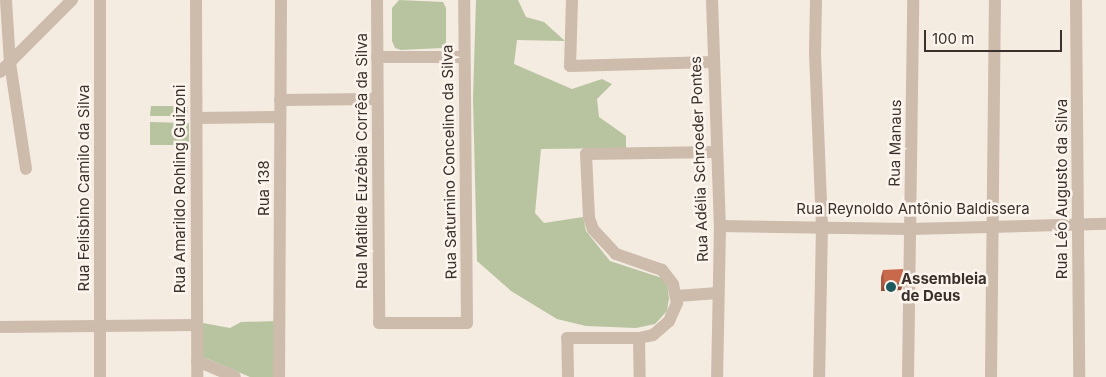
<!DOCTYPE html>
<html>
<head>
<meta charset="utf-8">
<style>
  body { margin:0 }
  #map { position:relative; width:1106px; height:377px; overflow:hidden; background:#f4ebe1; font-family:Inter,sans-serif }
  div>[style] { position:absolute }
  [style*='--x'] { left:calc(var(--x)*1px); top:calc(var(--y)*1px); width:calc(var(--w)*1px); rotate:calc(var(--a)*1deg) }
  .green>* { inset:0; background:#b8c4a0 }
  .minor>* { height:12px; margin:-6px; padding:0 6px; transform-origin:6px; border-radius:6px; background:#cdbbac }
  .wall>* { inset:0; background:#ac5a40 }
  .shaded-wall>* { inset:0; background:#8c4a34 }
  .building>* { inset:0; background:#c8694b }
  .dots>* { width:14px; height:14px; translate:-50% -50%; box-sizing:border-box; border:2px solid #fbf5ee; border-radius:50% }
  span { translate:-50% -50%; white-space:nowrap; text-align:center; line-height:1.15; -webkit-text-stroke:5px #fbf5ee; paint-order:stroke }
  .street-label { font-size:15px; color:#3b302b }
  .poi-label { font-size:15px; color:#3b302b; font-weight:700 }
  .left { translate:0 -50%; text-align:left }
  .scale { position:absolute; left:924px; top:30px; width:138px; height:22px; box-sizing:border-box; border:2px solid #3b302b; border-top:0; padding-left:6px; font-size:15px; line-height:18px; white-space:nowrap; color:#3b302b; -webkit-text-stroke:4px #fbf5ee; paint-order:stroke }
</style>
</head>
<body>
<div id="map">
  <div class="green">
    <div style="clip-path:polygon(399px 0,443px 2px,446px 8px,446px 42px,442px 48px,401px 50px,395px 48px,392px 41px,392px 8px)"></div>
    <div style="clip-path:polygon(476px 0,518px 0,526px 17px,544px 22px,565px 41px,517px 40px,514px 64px,572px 89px,602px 79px,612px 84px,597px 99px,599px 117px,626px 136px,626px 148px,541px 149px,535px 213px,544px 223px,583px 217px,586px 231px,610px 261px,662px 278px,667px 283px,669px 298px,667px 311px,655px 324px,636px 328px,586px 326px,557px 319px,511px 291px,477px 261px,473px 98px)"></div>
    <div style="clip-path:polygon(151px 106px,188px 106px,188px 116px,150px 116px)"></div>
    <div style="clip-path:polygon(150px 122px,189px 123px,189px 145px,150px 145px)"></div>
    <div style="clip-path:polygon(277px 321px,276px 377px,250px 377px,203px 357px,203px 323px,230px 328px,241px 322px)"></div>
  </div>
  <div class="minor">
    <div style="--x:6;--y:0;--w:63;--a:86.4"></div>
    <div style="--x:10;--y:63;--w:107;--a:81.4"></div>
    <div style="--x:196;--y:0;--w:377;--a:89.8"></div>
    <div style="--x:377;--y:0;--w:323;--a:89.6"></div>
    <div style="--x:379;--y:323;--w:88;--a:0"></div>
    <div style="--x:467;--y:323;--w:323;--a:-90.5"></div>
    <div style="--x:572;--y:0;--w:66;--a:91.7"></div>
    <div style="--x:570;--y:66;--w:142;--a:-1.6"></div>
    <div style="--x:712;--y:0;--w:226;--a:88"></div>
    <div style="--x:720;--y:226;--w:151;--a:91.1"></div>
    <div style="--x:816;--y:0;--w:53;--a:91.1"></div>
    <div style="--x:815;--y:53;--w:173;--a:87.7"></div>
    <div style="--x:822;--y:226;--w:151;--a:91.1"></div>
    <div style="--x:1076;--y:0;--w:377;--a:89.5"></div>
    <div style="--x:377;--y:57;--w:87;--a:0"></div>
    <div style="--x:0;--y:72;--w:102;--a:-45"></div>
    <div style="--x:280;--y:100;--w:97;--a:-0.6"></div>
    <div style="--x:197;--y:118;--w:83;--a:-0.7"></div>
    <div style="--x:720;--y:226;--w:190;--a:0.9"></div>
    <div style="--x:910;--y:229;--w:196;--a:-1.5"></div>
    <div style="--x:677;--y:296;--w:41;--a:-4.2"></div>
    <div style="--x:0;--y:327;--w:197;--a:-0.6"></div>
    <div style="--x:639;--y:338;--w:39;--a:89"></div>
    <div style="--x:197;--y:361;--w:41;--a:22.8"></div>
    <div style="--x:100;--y:377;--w:377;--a:-90"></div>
    <div style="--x:279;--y:377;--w:377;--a:-89.7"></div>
    <div style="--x:568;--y:377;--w:39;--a:-91"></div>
    <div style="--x:567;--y:338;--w:72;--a:0"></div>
    <div style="--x:639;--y:338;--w:14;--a:-12"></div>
    <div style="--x:653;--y:335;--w:21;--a:-41"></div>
    <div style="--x:669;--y:321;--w:20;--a:-66"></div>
    <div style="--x:677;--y:303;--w:19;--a:-102"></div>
    <div style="--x:673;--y:284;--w:18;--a:-128"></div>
    <div style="--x:662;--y:270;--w:49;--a:-160.8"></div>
    <div style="--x:616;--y:254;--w:34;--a:-133"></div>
    <div style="--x:593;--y:229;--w:12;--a:-110"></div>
    <div style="--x:589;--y:218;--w:64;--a:-92.7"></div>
    <div style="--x:586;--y:154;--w:131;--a:-0.9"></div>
    <div style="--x:908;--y:377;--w:377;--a:-89.2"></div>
    <div style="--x:991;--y:377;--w:377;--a:-89.4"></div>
  </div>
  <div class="wall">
    <div style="clip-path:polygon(883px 270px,901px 290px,881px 291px,881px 277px)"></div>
  </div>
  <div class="shaded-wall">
    <div style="clip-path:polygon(904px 282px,901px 290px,881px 291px,884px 283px)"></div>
  </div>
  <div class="building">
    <div style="clip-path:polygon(903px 269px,904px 282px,884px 283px,883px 270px)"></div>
  </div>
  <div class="dots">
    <div style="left:891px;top:287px;background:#1f5a5e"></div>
  </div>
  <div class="street-label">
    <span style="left:895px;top:143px;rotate:-89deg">Rua Manaus</span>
    <span style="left:699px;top:159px;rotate:-92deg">Rua Adélia Schroeder Pontes</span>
    <span style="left:362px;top:161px;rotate:-90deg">Rua Matilde Euzébia Corrêa da Silva</span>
    <span style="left:449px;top:162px;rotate:-91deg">Rua Saturnino Concelino da Silva</span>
    <span style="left:84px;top:188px;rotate:-90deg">Rua Felisbino Camilo da Silva</span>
    <span style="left:264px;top:188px;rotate:-90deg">Rua 138</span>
    <span style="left:180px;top:189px;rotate:-90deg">Rua Amarildo Rohling Guizoni</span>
    <span style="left:1062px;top:189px;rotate:-90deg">Rua Léo Augusto da Silva</span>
    <span style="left:913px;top:209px">Rua Reynoldo Antônio Baldissera</span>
  </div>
  <div class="poi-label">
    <span class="left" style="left:901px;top:287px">Assembleia<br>de Deus</span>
  </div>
  <div class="scale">100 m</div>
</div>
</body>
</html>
